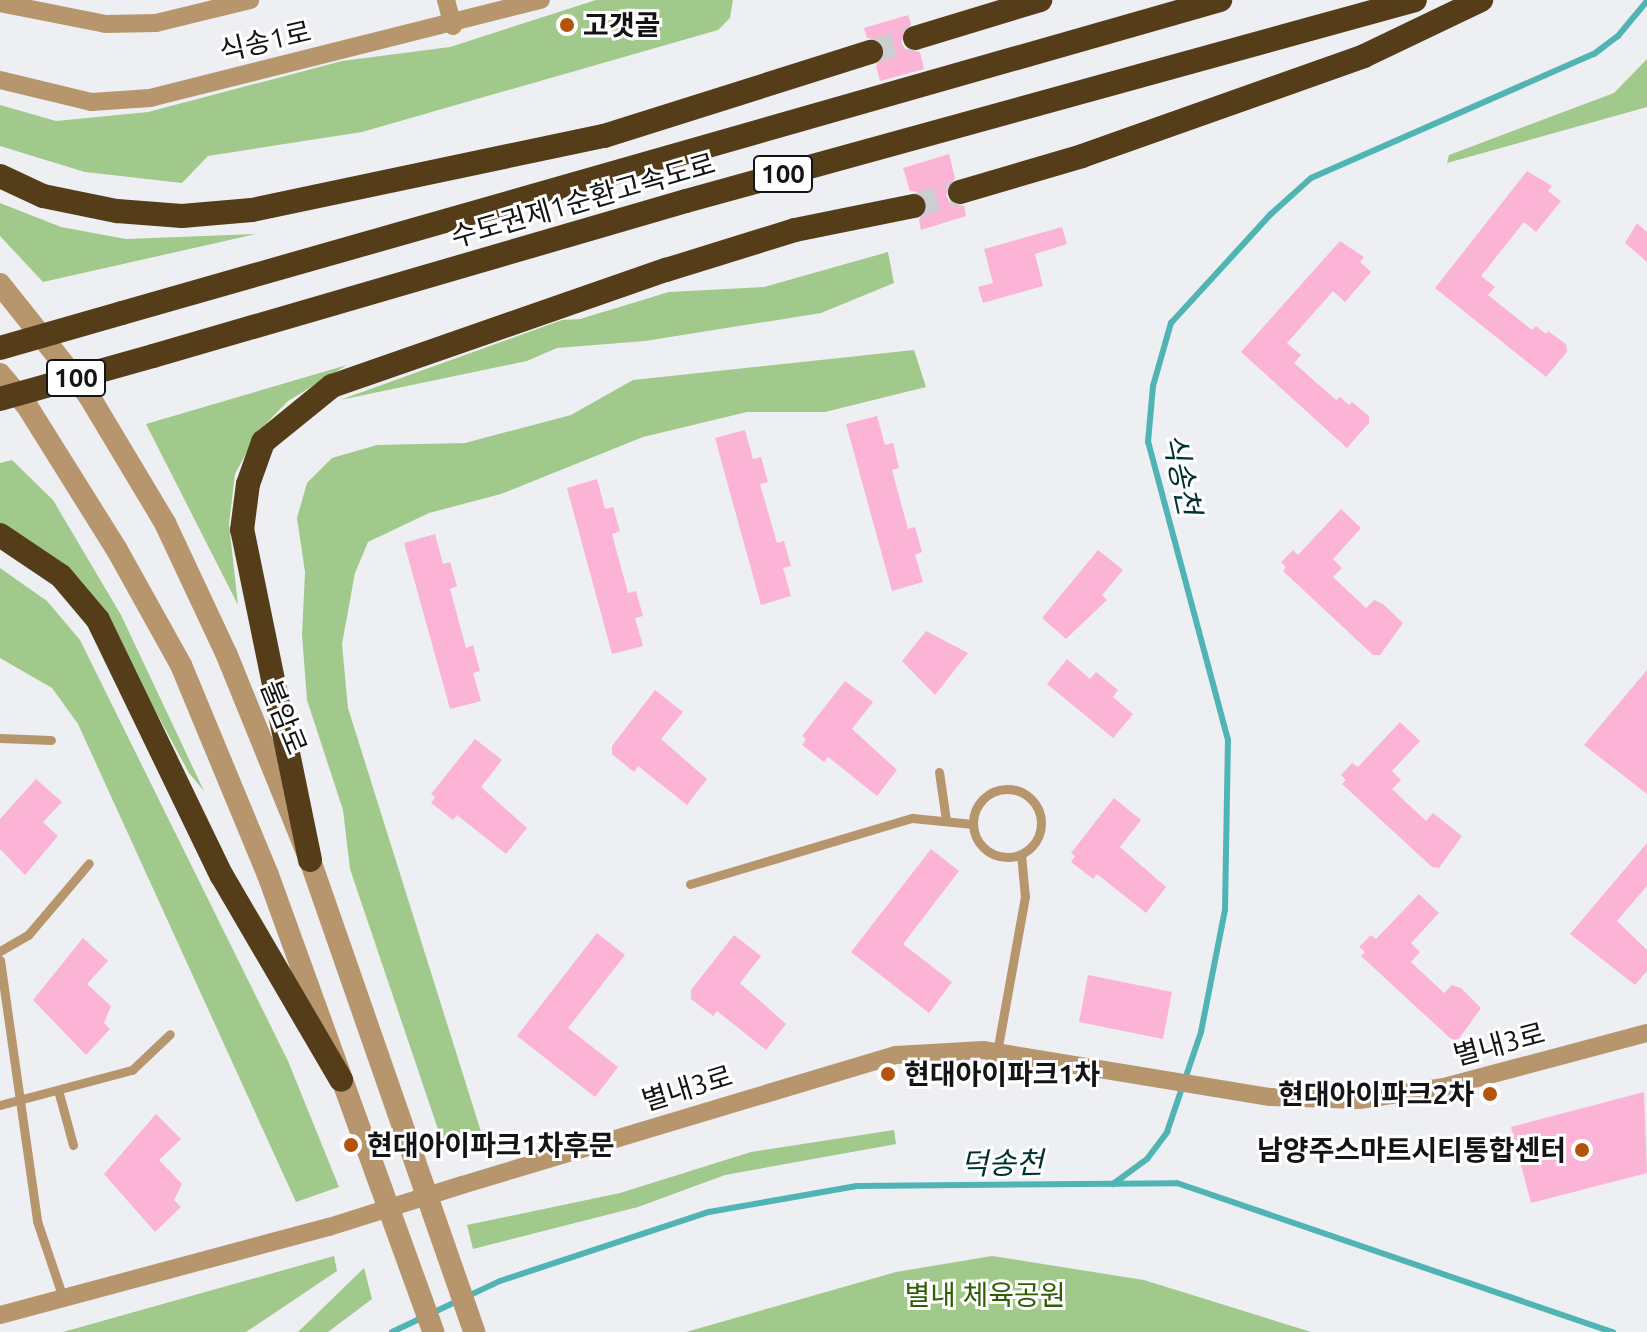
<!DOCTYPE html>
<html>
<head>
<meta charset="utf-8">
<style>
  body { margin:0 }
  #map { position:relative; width:1647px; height:1332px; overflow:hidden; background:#eeeff3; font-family:Ubuntu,"Noto Sans KR",sans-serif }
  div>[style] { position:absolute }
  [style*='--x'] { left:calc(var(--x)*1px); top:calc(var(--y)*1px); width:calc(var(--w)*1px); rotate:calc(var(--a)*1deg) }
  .green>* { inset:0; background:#a2c98c }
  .stream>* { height:6px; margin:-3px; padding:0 3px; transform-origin:3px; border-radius:3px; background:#50b4b5 }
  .building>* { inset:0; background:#fbb4d6 }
  .motorway-tunnel>* { height:24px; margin-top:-12px; transform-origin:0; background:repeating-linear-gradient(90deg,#cdced2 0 24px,transparent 0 36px) }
  .service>* { height:9px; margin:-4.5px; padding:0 4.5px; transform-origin:4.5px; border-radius:4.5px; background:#b7966d }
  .service>.ring { margin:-4.5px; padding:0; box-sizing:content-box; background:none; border:9px solid #b7966d; border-radius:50% }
  .minor>* { height:18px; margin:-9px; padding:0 9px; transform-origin:9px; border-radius:9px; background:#b7966d }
  .tertiary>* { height:22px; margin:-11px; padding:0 11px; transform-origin:11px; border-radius:11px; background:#b7966d }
  .motorway>* { height:24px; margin:-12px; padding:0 12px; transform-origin:12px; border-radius:12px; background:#563d1a }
  .minor-bridge>* { height:18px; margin:-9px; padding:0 9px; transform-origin:9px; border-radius:9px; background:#b7966d }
  .motorway-bridge>* { height:24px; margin:-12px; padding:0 12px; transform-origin:12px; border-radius:12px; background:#563d1a }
  .dots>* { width:22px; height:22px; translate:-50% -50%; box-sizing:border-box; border:4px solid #fff; border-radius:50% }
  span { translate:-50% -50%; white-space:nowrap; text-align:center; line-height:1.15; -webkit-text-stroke:6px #fff; paint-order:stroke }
  .shield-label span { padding:2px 6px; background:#fff; border:2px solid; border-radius:6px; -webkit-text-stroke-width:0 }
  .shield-label { font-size:26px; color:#141416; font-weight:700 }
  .poi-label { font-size:28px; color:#141416; font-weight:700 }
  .left { translate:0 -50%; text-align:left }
  .right { translate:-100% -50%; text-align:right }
  .street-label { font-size:28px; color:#141416 }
  .park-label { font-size:28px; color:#305e04 }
  .water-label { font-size:30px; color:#003132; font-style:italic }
</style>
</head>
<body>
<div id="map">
  <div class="green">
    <div style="clip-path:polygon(596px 0,733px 0,730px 18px,718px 30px,362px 132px,208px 156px,182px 183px,85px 172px,0 146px,0 105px,56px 121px,148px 112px,342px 61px,450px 47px)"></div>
    <div style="clip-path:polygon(1647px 59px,1647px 107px,1447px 163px,1449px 155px,1614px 93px)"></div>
    <div style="clip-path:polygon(0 203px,61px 227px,126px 239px,256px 234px,43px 282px,0 236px)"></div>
    <div style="clip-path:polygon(888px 252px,894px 283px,821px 313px,645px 341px,557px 348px,527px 361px,340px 400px,562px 320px,580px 319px,669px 292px,764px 287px)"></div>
    <div style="clip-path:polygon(914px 350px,926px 387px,825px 412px,747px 412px,643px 437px,501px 494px,429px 513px,368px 542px,355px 573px,342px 644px,348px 708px,482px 1135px,444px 1147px,350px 869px,343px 810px,307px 700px,302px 634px,305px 572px,297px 518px,307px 483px,332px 458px,377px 445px,465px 443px,571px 415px,633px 380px)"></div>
    <div style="clip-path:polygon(347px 365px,288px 401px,257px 433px,235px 474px,229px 524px,238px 605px,146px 424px)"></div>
    <div style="clip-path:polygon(12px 460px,53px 500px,121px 615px,204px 791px,189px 773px,110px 627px,50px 555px,0 523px,0 463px)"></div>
    <div style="clip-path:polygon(0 568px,47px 601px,80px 640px,288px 1061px,339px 1187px,296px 1202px,78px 724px,52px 688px,0 658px)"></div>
    <div style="clip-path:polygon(894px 1130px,896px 1144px,725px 1175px,638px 1207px,473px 1249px,467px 1225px,620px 1193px,751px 1152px)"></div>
    <div style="clip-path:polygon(334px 1256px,337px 1271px,246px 1332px,63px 1332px)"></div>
    <div style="clip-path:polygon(992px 1256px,1144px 1280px,1311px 1332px,686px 1332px,896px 1272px)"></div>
    <div style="clip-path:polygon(364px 1268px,372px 1299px,328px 1332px,298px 1332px)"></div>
  </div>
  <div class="stream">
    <div style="--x:1113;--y:1184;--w:42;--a:-36.3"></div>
    <div style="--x:1147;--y:1159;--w:34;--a:-53"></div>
    <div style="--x:1167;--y:1132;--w:106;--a:-71.2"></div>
    <div style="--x:1201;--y:1032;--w:124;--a:-78.9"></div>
    <div style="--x:1225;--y:910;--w:170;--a:-89"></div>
    <div style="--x:1228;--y:740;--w:309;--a:-105"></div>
    <div style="--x:1148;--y:442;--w:56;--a:-84.9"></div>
    <div style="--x:1153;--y:386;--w:66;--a:-74.1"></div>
    <div style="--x:1171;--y:323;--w:148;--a:-47.5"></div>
    <div style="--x:1271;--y:214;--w:54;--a:-42"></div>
    <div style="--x:1311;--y:178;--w:309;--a:-23.7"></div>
    <div style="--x:1594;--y:54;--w:30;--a:-37"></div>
    <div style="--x:1618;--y:36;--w:45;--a:-50.4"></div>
    <div style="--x:392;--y:1332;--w:119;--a:-25.3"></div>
    <div style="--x:500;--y:1281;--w:220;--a:-18.3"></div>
    <div style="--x:709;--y:1212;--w:150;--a:-10"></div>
    <div style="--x:857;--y:1186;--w:320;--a:-0.5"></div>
    <div style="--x:1177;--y:1183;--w:461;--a:18.9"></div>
  </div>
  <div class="building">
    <div style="clip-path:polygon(908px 15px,911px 24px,901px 42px,905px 49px,920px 52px,924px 69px,880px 81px,876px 66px,885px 48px,880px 40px,867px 38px,864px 28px)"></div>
    <div style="clip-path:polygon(949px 154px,955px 178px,946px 195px,950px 203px,964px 206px,966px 216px,921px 230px,919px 220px,928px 202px,919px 192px,910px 191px,903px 168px)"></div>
    <div style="clip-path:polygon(1527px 171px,1552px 186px,1548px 191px,1561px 201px,1536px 232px,1524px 222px,1481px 276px,1495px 287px,1488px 295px,1532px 330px,1536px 326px,1546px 334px,1548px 331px,1566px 344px,1567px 352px,1546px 377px,1435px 288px)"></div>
    <div style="clip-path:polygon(1637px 223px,1647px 232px,1647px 262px,1625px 243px)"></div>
    <div style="clip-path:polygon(1062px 227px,1067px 244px,1035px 254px,1043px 286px,983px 303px,978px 287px,993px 283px,984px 249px)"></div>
    <div style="clip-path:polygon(1340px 241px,1364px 257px,1360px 262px,1371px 272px,1345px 302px,1333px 291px,1287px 343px,1301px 355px,1294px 363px,1336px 400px,1340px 397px,1349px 405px,1352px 402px,1369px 416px,1369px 423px,1347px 448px,1241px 352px)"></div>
    <div style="clip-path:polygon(877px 416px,885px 445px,893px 443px,899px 468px,892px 470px,908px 529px,915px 527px,922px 552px,915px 555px,923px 582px,892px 591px,846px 424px)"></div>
    <div style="clip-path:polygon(745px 430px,753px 459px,761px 457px,768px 482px,760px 484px,777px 543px,784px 541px,791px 566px,783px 568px,791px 596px,761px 605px,715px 438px)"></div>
    <div style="clip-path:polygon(597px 479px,605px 509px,613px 507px,620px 531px,612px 534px,628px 593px,636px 591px,643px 616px,635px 618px,643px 646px,612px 654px,567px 488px)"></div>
    <div style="clip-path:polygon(1341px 509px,1361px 528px,1333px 559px,1342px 568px,1333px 577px,1366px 608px,1374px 600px,1383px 604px,1403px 623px,1380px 655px,1373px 655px,1283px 571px,1286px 567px,1281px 562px,1293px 550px,1298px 555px)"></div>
    <div style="clip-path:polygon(435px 534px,443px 564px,450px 562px,457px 586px,450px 589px,466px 648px,473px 645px,480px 671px,473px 673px,481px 701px,450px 709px,404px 543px)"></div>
    <div style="clip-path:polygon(1098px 550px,1123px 570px,1102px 595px,1107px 600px,1066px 639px,1042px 618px)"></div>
    <div style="clip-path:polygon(926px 631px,968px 653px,935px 695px,902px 661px)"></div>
    <div style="clip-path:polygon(1067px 659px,1090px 679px,1096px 672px,1118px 690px,1113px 697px,1133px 714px,1113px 738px,1047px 684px)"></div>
    <div style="clip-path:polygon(1647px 670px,1647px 794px,1584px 745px)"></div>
    <div style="clip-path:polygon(845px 681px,873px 702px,852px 729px,897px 770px,877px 796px,828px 757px,824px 762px,802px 745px,806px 739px,802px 736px)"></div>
    <div style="clip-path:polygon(655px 690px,683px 712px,661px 739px,707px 779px,687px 805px,638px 766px,634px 772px,612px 754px,612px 746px)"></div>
    <div style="clip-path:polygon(1400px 722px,1420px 741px,1392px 771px,1401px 780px,1392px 789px,1426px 821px,1433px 813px,1462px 836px,1439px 868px,1432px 867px,1342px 784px,1346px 780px,1341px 775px,1352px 763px,1358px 767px)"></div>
    <div style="clip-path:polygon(475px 739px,502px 760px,481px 787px,527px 828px,506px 854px,457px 815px,453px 820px,431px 803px,435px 797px,431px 794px)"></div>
    <div style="clip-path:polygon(36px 779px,62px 802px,43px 822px,58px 836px,25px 875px,0 849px,0 819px)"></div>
    <div style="clip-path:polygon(1114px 798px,1141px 820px,1120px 847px,1166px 887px,1146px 913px,1097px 874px,1093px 879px,1071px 862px,1075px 856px,1071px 853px)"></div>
    <div style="clip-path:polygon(1647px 843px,1647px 886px,1617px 921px,1647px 950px,1647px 971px,1635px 985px,1570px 934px)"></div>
    <div style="clip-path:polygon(931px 849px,959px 871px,903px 944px,952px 982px,929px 1013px,851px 952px)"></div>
    <div style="clip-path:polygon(1419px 894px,1439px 913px,1411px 943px,1420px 952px,1411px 962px,1444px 993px,1452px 985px,1461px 988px,1481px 1008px,1458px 1040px,1451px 1039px,1361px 956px,1365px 952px,1359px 947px,1371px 935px,1376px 939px)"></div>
    <div style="clip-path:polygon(597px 933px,625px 955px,568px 1028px,618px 1067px,595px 1097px,517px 1036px)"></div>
    <div style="clip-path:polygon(734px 935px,761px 956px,740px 983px,786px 1024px,766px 1050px,717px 1011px,713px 1016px,691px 999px,691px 990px)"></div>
    <div style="clip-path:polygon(83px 938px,108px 961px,87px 984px,111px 1006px,104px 1023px,110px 1029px,86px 1055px,33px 1000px)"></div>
    <div style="clip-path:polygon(1088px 975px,1172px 992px,1163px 1039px,1079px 1022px)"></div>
    <div style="clip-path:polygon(1644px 1092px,1647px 1173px,1531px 1203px,1511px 1127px)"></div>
    <div style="clip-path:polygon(156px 1114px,181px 1139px,159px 1160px,182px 1184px,174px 1200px,181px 1207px,155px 1232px,104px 1174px)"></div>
  </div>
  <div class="motorway-tunnel">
    <div style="--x:871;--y:52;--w:46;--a:-17.7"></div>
    <div style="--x:914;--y:206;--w:48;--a:-16.9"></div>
  </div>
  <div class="service">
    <div style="--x:0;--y:738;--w:51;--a:2.2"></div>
    <div style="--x:939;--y:772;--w:49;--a:81.7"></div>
    <div class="ring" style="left:973px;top:789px;width:59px;height:59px"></div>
    <div style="--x:690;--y:884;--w:232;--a:-16.6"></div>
    <div style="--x:912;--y:818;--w:61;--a:5.6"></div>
    <div style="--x:0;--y:951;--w:32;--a:-30"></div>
    <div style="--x:28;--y:935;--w:94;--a:-49.7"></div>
    <div style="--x:0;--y:960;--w:264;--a:81.9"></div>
    <div style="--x:37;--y:1221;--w:81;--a:71.3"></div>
    <div style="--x:997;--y:1052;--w:158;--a:-79.8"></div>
    <div style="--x:1025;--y:897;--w:42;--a:-95.4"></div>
    <div style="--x:58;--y:1090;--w:57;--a:74.7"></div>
    <div style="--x:0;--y:1105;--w:137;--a:-14.9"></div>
    <div style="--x:132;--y:1070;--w:52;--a:-43.5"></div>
  </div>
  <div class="minor">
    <div style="--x:446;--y:0;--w:27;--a:75"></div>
    <div style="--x:0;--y:3;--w:108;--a:11.2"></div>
    <div style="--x:106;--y:24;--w:50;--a:-1.1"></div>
    <div style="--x:156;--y:23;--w:97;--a:-13.7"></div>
    <div style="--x:0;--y:80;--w:94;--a:13.6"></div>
    <div style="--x:91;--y:102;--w:59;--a:-3.9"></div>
    <div style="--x:150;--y:98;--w:403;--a:-14.1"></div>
    <div style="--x:462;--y:1185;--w:453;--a:-16.7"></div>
    <div style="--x:896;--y:1055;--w:87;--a:-3.3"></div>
    <div style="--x:983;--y:1050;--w:291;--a:9.3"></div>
    <div style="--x:1270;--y:1097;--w:89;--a:1.9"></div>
    <div style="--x:1359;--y:1100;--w:86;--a:-8.7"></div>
    <div style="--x:1444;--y:1087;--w:210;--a:-14.9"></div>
    <div style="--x:0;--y:1315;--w:341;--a:-15"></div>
  </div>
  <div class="tertiary">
    <div style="--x:0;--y:284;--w:143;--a:51.5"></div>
    <div style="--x:89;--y:396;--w:148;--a:59.1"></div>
    <div style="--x:165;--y:523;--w:144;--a:64.9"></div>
    <div style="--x:226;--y:653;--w:223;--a:67.9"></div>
    <div style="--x:310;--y:860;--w:500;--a:70.8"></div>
    <div style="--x:0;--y:374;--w:42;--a:49.8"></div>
    <div style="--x:27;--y:406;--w:170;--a:58"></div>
    <div style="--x:117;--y:550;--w:132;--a:60.9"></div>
    <div style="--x:181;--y:665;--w:227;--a:67.5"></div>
    <div style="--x:268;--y:875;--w:486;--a:70.1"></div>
  </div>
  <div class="motorway">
    <div style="--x:915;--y:38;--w:131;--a:-16.9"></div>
    <div style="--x:0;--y:176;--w:47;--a:24.9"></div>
    <div style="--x:43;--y:196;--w:76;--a:11.5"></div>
    <div style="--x:117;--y:211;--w:65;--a:4.4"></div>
    <div style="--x:182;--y:216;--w:70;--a:-4.9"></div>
    <div style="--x:252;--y:210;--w:360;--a:-11.9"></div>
    <div style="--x:604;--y:136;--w:280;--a:-17.5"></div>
    <div style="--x:960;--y:192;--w:127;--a:-16.4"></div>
    <div style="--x:1082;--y:156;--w:299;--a:-19.5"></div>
    <div style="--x:1364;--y:56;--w:130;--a:-25.6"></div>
    <div style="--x:122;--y:313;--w:1142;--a:-15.91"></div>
    <div style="--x:153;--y:356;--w:555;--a:-16.21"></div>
    <div style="--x:686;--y:201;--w:756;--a:-15.41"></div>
    <div style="--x:0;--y:535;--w:73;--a:33.9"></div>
    <div style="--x:61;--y:576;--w:57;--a:49.9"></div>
    <div style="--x:98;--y:620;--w:284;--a:64.2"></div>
    <div style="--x:222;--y:876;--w:236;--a:59.7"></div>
    <div style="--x:310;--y:860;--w:337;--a:-101.6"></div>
    <div style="--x:242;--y:530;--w:46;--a:-82.6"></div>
    <div style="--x:248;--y:484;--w:45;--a:-70.3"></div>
    <div style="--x:263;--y:442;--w:89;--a:-39.1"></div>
    <div style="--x:332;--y:386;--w:354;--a:-19.2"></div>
    <div style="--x:666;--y:270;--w:135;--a:-17.2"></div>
    <div style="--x:795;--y:230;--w:121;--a:-11.4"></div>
  </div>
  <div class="minor-bridge">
    <div style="--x:329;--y:1227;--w:139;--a:-17.5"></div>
  </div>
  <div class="motorway-bridge">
    <div style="--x:0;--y:348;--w:127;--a:-16"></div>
    <div style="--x:0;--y:399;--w:159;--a:-15.7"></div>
  </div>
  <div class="dots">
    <div style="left:567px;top:25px;background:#b4540b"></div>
    <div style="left:888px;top:1074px;background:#b4540b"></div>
    <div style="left:1490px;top:1094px;background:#b4540b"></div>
    <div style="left:351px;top:1145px;background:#b4540b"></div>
    <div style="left:1582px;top:1150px;background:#b4540b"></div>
  </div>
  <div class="shield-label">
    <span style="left:783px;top:174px">100</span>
    <span style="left:76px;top:378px">100</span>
  </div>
  <div class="poi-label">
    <span class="left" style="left:583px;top:25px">고갯골</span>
    <span class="left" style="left:904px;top:1074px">현대아이파크1차</span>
    <span class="right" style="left:1474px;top:1094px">현대아이파크2차</span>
    <span class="left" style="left:367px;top:1145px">현대아이파크1차후문</span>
    <span class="right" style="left:1566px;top:1150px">남양주스마트시티통합센터</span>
  </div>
  <div class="street-label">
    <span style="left:265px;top:41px;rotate:-13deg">식송1로</span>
    <span style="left:583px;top:200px;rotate:-16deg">수도권제1순환고속도로</span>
    <span style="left:284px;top:717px;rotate:68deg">불암로</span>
    <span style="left:1499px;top:1044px;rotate:-15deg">별내3로</span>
    <span style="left:687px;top:1088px;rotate:-17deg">별내3로</span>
  </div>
  <div class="park-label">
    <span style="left:985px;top:1295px">별내 체육공원</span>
  </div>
  <div class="water-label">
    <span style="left:1182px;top:474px;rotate:78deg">식송천</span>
    <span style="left:1002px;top:1163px;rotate:-1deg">덕송천</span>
  </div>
</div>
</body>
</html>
